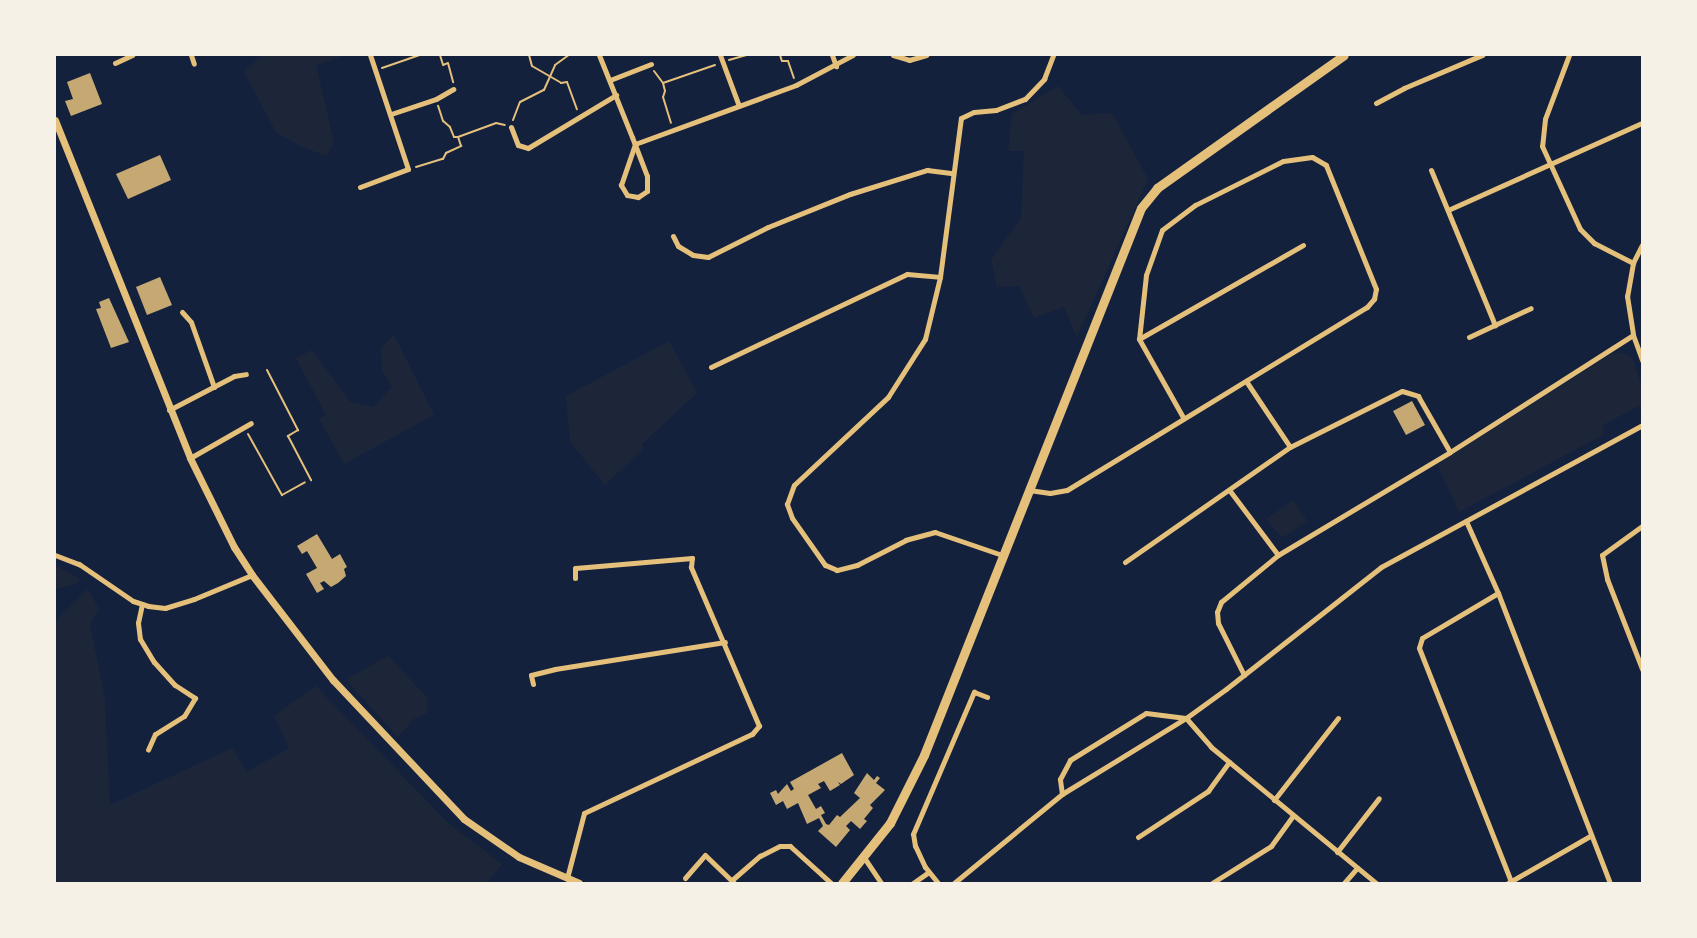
<!DOCTYPE html>
<html>
<head>
<meta charset="utf-8">
<style>
  body { margin:0 }
  #map { position:relative; width:1697px; height:938px; overflow:hidden; background:#14213d; font-family:"Roboto Condensed",sans-serif }
  div>[style] { position:absolute }
  [style*='--x'] { left:calc(var(--x)*1px); top:calc(var(--y)*1px); width:calc(var(--w)*1px); rotate:calc(var(--a)*1deg) }
  .green>* { inset:0; background:#1d2539 }
  .building>* { inset:0; background:#c6a872 }
  .path>* { height:2px; margin:-1px; padding:0 1px; transform-origin:1px; border-radius:1px; background:#e5c07b }
  .minor>* { height:5px; margin:-2.5px; padding:0 2.5px; transform-origin:2.5px; border-radius:2.5px; background:#e5c07b }
  .tertiary>* { height:7px; margin:-3.5px; padding:0 3.5px; transform-origin:3.5px; border-radius:3.5px; background:#e5c07b }
  .primary>* { height:9px; margin:-4.5px; padding:0 4.5px; transform-origin:4.5px; border-radius:4.5px; background:#e5c07b }
  span { translate:-50% -50%; white-space:nowrap; text-align:center; line-height:1.15; -webkit-text-stroke:5px #f6f1e7; paint-order:stroke }
  .frame { position:absolute; inset:0; border:56px solid #f6f1e7; pointer-events:none }
</style>
</head>
<body>
<div id="map">
  <div class="green">
    <div style="clip-path:polygon(262px 55px,346px 55px,316px 65px,334px 142px,327px 156px,302px 147px,276px 132px,244px 72px)"></div>
    <div style="clip-path:polygon(1058px 86px,1082px 115px,1112px 113px,1148px 179px,1077px 337px,1064px 307px,1034px 318px,1019px 286px,997px 287px,991px 260px,1021px 218px,1024px 151px,1008px 151px,1012px 114px)"></div>
    <div style="clip-path:polygon(394px 335px,434px 415px,344px 464px,319px 419px,326px 415px,296px 358px,312px 350px,350px 402px,373px 407px,392px 387px,382px 370px,381px 348px)"></div>
    <div style="clip-path:polygon(669px 341px,697px 393px,642px 444px,644px 448px,605px 485px,570px 442px,566px 396px)"></div>
    <div style="clip-path:polygon(1621px 352px,1632px 357px,1642px 386px,1642px 410px,1639px 406px,1603px 425px,1603px 435px,1459px 512px,1437px 464px,1613px 353px,1615px 355px)"></div>
    <div style="clip-path:polygon(1293px 500px,1307px 521px,1282px 538px,1266px 519px)"></div>
    <div style="clip-path:polygon(55px 565px,80px 579px,76px 584px,55px 589px)"></div>
    <div style="clip-path:polygon(88px 589px,99px 609px,90px 625px,105px 699px,110px 805px,232px 748px,247px 772px,289px 748px,274px 716px,316px 686px,449px 824px,502px 864px,487px 883px,55px 883px,55px 621px)"></div>
    <div style="clip-path:polygon(388px 656px,427px 697px,427px 713px,414px 719px,398px 737px,348px 682px,348px 678px)"></div>
  </div>
  <div class="building">
    <div style="clip-path:polygon(90px 73px,102px 104px,71px 116px,65px 101px,73px 99px,67px 82px)"></div>
    <div style="clip-path:polygon(160px 155px,171px 180px,128px 199px,116px 174px)"></div>
    <div style="clip-path:polygon(160px 277px,172px 305px,147px 315px,136px 287px)"></div>
    <div style="clip-path:polygon(109px 298px,129px 342px,111px 348px,96px 309px,101px 308px,99px 302px)"></div>
    <div style="clip-path:polygon(1412px 401px,1425px 425px,1406px 435px,1393px 411px)"></div>
    <div style="clip-path:polygon(317px 534px,332px 559px,340px 554px,347px 567px,344px 569px,346px 576px,338px 583px,331px 587px,324px 581px,320px 583px,324px 589px,317px 593px,306px 574px,317px 568px,307px 551px,302px 554px,297px 546px)"></div>
    <div style="clip-path:polygon(842px 753px,854px 775px,841px 784px,838px 782px,840px 785px,830px 791px,824px 781px,818px 784px,821px 788px,808px 795px,816px 809px,821px 806px,825px 813px,821px 815px,826px 824px,829px 825px,837px 815px,840px 817px,860px 798px,854px 793px,867px 773px,874px 780px,877px 776px,880px 778px,876px 783px,885px 790px,870px 805px,873px 808px,864px 819px,867px 821px,860px 829px,851px 821px,846px 826px,850px 830px,836px 847px,818px 831px,823px 826px,819px 818px,807px 824px,798px 803px,787px 809px,783px 801px,776px 805px,770px 793px,776px 790px,778px 794px,787px 784px,791px 791px,794px 789px,790px 782px)"></div>
  </div>
  <div class="path">
    <div style="--x:440;--y:55;--w:10;--a:73"></div>
    <div style="--x:443;--y:65;--w:5;--a:-22"></div>
    <div style="--x:448;--y:63;--w:20;--a:75"></div>
    <div style="--x:529;--y:55;--w:11;--a:75"></div>
    <div style="--x:532;--y:66;--w:34;--a:30"></div>
    <div style="--x:561;--y:83;--w:6;--a:-9"></div>
    <div style="--x:567;--y:82;--w:29;--a:70"></div>
    <div style="--x:780;--y:55;--w:6;--a:72"></div>
    <div style="--x:782;--y:61;--w:6;--a:0"></div>
    <div style="--x:788;--y:61;--w:18;--a:71"></div>
    <div style="--x:729;--y:60;--w:19;--a:-16"></div>
    <div style="--x:382;--y:68;--w:39;--a:-19"></div>
    <div style="--x:654;--y:71;--w:15;--a:53"></div>
    <div style="--x:663;--y:83;--w:8;--a:76"></div>
    <div style="--x:665;--y:91;--w:6;--a:108"></div>
    <div style="--x:663;--y:97;--w:27;--a:73"></div>
    <div style="--x:663;--y:83;--w:55;--a:-19.1"></div>
    <div style="--x:513;--y:120;--w:19;--a:-69"></div>
    <div style="--x:520;--y:102;--w:27;--a:-27"></div>
    <div style="--x:544;--y:90;--w:27;--a:-66"></div>
    <div style="--x:555;--y:65;--w:17;--a:-36"></div>
    <div style="--x:458;--y:137;--w:40;--a:-20.2"></div>
    <div style="--x:496;--y:123;--w:9;--a:13"></div>
    <div style="--x:416;--y:167;--w:28;--a:-17"></div>
    <div style="--x:443;--y:159;--w:7;--a:-63"></div>
    <div style="--x:446;--y:153;--w:17;--a:-25"></div>
    <div style="--x:461;--y:146;--w:9;--a:-108"></div>
    <div style="--x:458;--y:137;--w:4;--a:180"></div>
    <div style="--x:454;--y:137;--w:11;--a:-112"></div>
    <div style="--x:450;--y:127;--w:9;--a:-139"></div>
    <div style="--x:443;--y:121;--w:16;--a:-108"></div>
    <div style="--x:267;--y:370;--w:68;--a:62.7"></div>
    <div style="--x:298;--y:430;--w:12;--a:149"></div>
    <div style="--x:288;--y:436;--w:50;--a:62.4"></div>
    <div style="--x:248;--y:434;--w:70;--a:60.9"></div>
    <div style="--x:282;--y:495;--w:26;--a:-29"></div>
  </div>
  <div class="minor">
    <div style="--x:191;--y:55;--w:9;--a:72"></div>
    <div style="--x:599;--y:55;--w:88;--a:68.1"></div>
    <div style="--x:632;--y:137;--w:42;--a:69"></div>
    <div style="--x:647;--y:176;--w:15;--a:90"></div>
    <div style="--x:647;--y:191;--w:11;--a:146"></div>
    <div style="--x:638;--y:197;--w:11;--a:-170"></div>
    <div style="--x:627;--y:195;--w:12;--a:-121"></div>
    <div style="--x:621;--y:185;--w:43;--a:-71.1"></div>
    <div style="--x:720;--y:55;--w:54;--a:69.6"></div>
    <div style="--x:832;--y:55;--w:12;--a:70"></div>
    <div style="--x:893;--y:55;--w:17;--a:17"></div>
    <div style="--x:909;--y:60;--w:18;--a:-16"></div>
    <div style="--x:1569;--y:55;--w:68;--a:110.6"></div>
    <div style="--x:1545;--y:119;--w:27;--a:96"></div>
    <div style="--x:1542;--y:146;--w:91;--a:65.4"></div>
    <div style="--x:1580;--y:229;--w:20;--a:45"></div>
    <div style="--x:1594;--y:243;--w:44;--a:27.1"></div>
    <div style="--x:115;--y:63;--w:19;--a:-25"></div>
    <div style="--x:610;--y:80;--w:44;--a:-21.3"></div>
    <div style="--x:1376;--y:103;--w:32;--a:-28"></div>
    <div style="--x:1404;--y:88;--w:85;--a:-22.9"></div>
    <div style="--x:391;--y:114;--w:47;--a:-18.4"></div>
    <div style="--x:436;--y:99;--w:20;--a:-30"></div>
    <div style="--x:511;--y:127;--w:19;--a:69"></div>
    <div style="--x:518;--y:145;--w:10;--a:17"></div>
    <div style="--x:528;--y:148;--w:103;--a:-31.1"></div>
    <div style="--x:635;--y:144;--w:171;--a:-20.1"></div>
    <div style="--x:796;--y:85;--w:64;--a:-27.8"></div>
    <div style="--x:1431;--y:170;--w:168;--a:67.6"></div>
    <div style="--x:360;--y:187;--w:51;--a:-20.6"></div>
    <div style="--x:408;--y:169;--w:120;--a:-108.4"></div>
    <div style="--x:1448;--y:210;--w:213;--a:-24.2"></div>
    <div style="--x:673;--y:236;--w:11;--a:63"></div>
    <div style="--x:678;--y:246;--w:17;--a:31"></div>
    <div style="--x:693;--y:255;--w:15;--a:8"></div>
    <div style="--x:708;--y:257;--w:67;--a:-26.6"></div>
    <div style="--x:768;--y:227;--w:88;--a:-21.9"></div>
    <div style="--x:850;--y:194;--w:81;--a:-17.3"></div>
    <div style="--x:927;--y:170;--w:26;--a:7"></div>
    <div style="--x:1642;--y:245;--w:20;--a:117"></div>
    <div style="--x:1633;--y:263;--w:34;--a:100"></div>
    <div style="--x:1627;--y:296;--w:39;--a:81"></div>
    <div style="--x:1633;--y:335;--w:27;--a:70"></div>
    <div style="--x:182;--y:312;--w:13;--a:48"></div>
    <div style="--x:191;--y:322;--w:69;--a:70.5"></div>
    <div style="--x:1469;--y:337;--w:68;--a:-25.1"></div>
    <div style="--x:1139;--y:339;--w:189;--a:-29.8"></div>
    <div style="--x:711;--y:367;--w:217;--a:-25.4"></div>
    <div style="--x:907;--y:274;--w:33;--a:5"></div>
    <div style="--x:1246;--y:381;--w:79;--a:56.3"></div>
    <div style="--x:169;--y:410;--w:73;--a:-27.6"></div>
    <div style="--x:234;--y:376;--w:12;--a:-9"></div>
    <div style="--x:190;--y:458;--w:70;--a:-29.8"></div>
    <div style="--x:1029;--y:490;--w:21;--a:8"></div>
    <div style="--x:1050;--y:493;--w:17;--a:-10"></div>
    <div style="--x:1067;--y:490;--w:351;--a:-31.4"></div>
    <div style="--x:1367;--y:307;--w:11;--a:-49"></div>
    <div style="--x:1374;--y:299;--w:10;--a:-79"></div>
    <div style="--x:1376;--y:289;--w:134;--a:-112"></div>
    <div style="--x:1326;--y:165;--w:16;--a:-150"></div>
    <div style="--x:1312;--y:157;--w:29;--a:172"></div>
    <div style="--x:1283;--y:161;--w:98;--a:153.4"></div>
    <div style="--x:1195;--y:205;--w:41;--a:142.9"></div>
    <div style="--x:1162;--y:230;--w:48;--a:109.6"></div>
    <div style="--x:1146;--y:275;--w:64;--a:96.2"></div>
    <div style="--x:1139;--y:339;--w:90;--a:60.6"></div>
    <div style="--x:1230;--y:491;--w:80;--a:53.1"></div>
    <div style="--x:1466;--y:521;--w:79;--a:66"></div>
    <div style="--x:1498;--y:593;--w:311;--a:68.9"></div>
    <div style="--x:1642;--y:526;--w:49;--a:144.1"></div>
    <div style="--x:1602;--y:555;--w:25;--a:78"></div>
    <div style="--x:1607;--y:579;--w:97;--a:68.7"></div>
    <div style="--x:55;--y:555;--w:26;--a:21"></div>
    <div style="--x:79;--y:564;--w:65;--a:34.4"></div>
    <div style="--x:133;--y:601;--w:16;--a:18"></div>
    <div style="--x:148;--y:606;--w:17;--a:7"></div>
    <div style="--x:165;--y:608;--w:30;--a:-17"></div>
    <div style="--x:194;--y:599;--w:63;--a:-22.5"></div>
    <div style="--x:1002;--y:555;--w:71;--a:-161.1"></div>
    <div style="--x:935;--y:532;--w:30;--a:165"></div>
    <div style="--x:906;--y:540;--w:55;--a:153"></div>
    <div style="--x:857;--y:565;--w:21;--a:166"></div>
    <div style="--x:837;--y:570;--w:13;--a:-157"></div>
    <div style="--x:825;--y:565;--w:57;--a:-125.1"></div>
    <div style="--x:792;--y:518;--w:15;--a:-110"></div>
    <div style="--x:787;--y:504;--w:20;--a:-70"></div>
    <div style="--x:794;--y:485;--w:129;--a:-43.1"></div>
    <div style="--x:888;--y:397;--w:69;--a:-57.5"></div>
    <div style="--x:925;--y:339;--w:64;--a:-76.4"></div>
    <div style="--x:940;--y:277;--w:160;--a:-82.5"></div>
    <div style="--x:961;--y:118;--w:14;--a:-25"></div>
    <div style="--x:974;--y:112;--w:22;--a:-5"></div>
    <div style="--x:996;--y:110;--w:31;--a:-21"></div>
    <div style="--x:1025;--y:99;--w:28;--a:-46"></div>
    <div style="--x:1044;--y:79;--w:26;--a:-69"></div>
    <div style="--x:1125;--y:562;--w:201;--a:-34.9"></div>
    <div style="--x:1290;--y:447;--w:125;--a:-26.6"></div>
    <div style="--x:1402;--y:391;--w:17;--a:17"></div>
    <div style="--x:1418;--y:396;--w:64;--a:60.3"></div>
    <div style="--x:1498;--y:593;--w:88;--a:149.4"></div>
    <div style="--x:1422;--y:638;--w:10;--a:107"></div>
    <div style="--x:1419;--y:648;--w:251;--a:68.5"></div>
    <div style="--x:142;--y:604;--w:19;--a:102"></div>
    <div style="--x:138;--y:623;--w:16;--a:83"></div>
    <div style="--x:140;--y:639;--w:27;--a:59"></div>
    <div style="--x:154;--y:662;--w:31;--a:48"></div>
    <div style="--x:175;--y:685;--w:24;--a:33"></div>
    <div style="--x:195;--y:698;--w:21;--a:121"></div>
    <div style="--x:184;--y:716;--w:34;--a:148"></div>
    <div style="--x:155;--y:734;--w:17;--a:114"></div>
    <div style="--x:1244;--y:675;--w:58;--a:-116.6"></div>
    <div style="--x:1218;--y:623;--w:11;--a:-95"></div>
    <div style="--x:1217;--y:612;--w:11;--a:-68"></div>
    <div style="--x:1221;--y:602;--w:74;--a:-39.5"></div>
    <div style="--x:1278;--y:555;--w:200;--a:-30.9"></div>
    <div style="--x:1450;--y:452;--w:217;--a:-32.6"></div>
    <div style="--x:533;--y:684;--w:9;--a:-103"></div>
    <div style="--x:531;--y:675;--w:25;--a:-14"></div>
    <div style="--x:555;--y:669;--w:172;--a:-9"></div>
    <div style="--x:1062;--y:794;--w:15;--a:-98"></div>
    <div style="--x:1060;--y:779;--w:21;--a:-62"></div>
    <div style="--x:1070;--y:760;--w:89;--a:-31.7"></div>
    <div style="--x:1146;--y:713;--w:40;--a:7.1"></div>
    <div style="--x:1186;--y:718;--w:38;--a:49"></div>
    <div style="--x:1211;--y:747;--w:214;--a:39.5"></div>
    <div style="--x:1274;--y:800;--w:104;--a:-52"></div>
    <div style="--x:1138;--y:837;--w:84;--a:-33.3"></div>
    <div style="--x:1208;--y:791;--w:36;--a:-54"></div>
    <div style="--x:1337;--y:852;--w:68;--a:-52.1"></div>
    <div style="--x:865;--y:859;--w:29;--a:56"></div>
    <div style="--x:567;--y:878;--w:67;--a:-75.3"></div>
    <div style="--x:584;--y:813;--w:186;--a:-25.2"></div>
    <div style="--x:752;--y:734;--w:11;--a:-49"></div>
    <div style="--x:759;--y:726;--w:173;--a:-113.2"></div>
    <div style="--x:691;--y:567;--w:9;--a:-84"></div>
    <div style="--x:692;--y:558;--w:117;--a:175.1"></div>
    <div style="--x:575;--y:568;--w:10;--a:90"></div>
    <div style="--x:685;--y:878;--w:30;--a:-49"></div>
    <div style="--x:705;--y:855;--w:40;--a:44"></div>
    <div style="--x:732;--y:880;--w:37;--a:-41"></div>
    <div style="--x:760;--y:856;--w:22;--a:-27"></div>
    <div style="--x:780;--y:846;--w:10;--a:0"></div>
    <div style="--x:790;--y:846;--w:55;--a:42.1"></div>
    <div style="--x:913;--y:883;--w:19;--a:-35"></div>
    <div style="--x:938;--y:883;--w:21;--a:-129"></div>
    <div style="--x:925;--y:867;--w:23;--a:-115"></div>
    <div style="--x:915;--y:846;--w:12;--a:-99"></div>
    <div style="--x:913;--y:834;--w:155;--a:-66.8"></div>
    <div style="--x:974;--y:692;--w:14;--a:21"></div>
    <div style="--x:954;--y:883;--w:140;--a:-39.5"></div>
    <div style="--x:1062;--y:794;--w:145;--a:-31.5"></div>
    <div style="--x:1186;--y:718;--w:49;--a:-35.9"></div>
    <div style="--x:1226;--y:689;--w:197;--a:-38.2"></div>
    <div style="--x:1381;--y:567;--w:297;--a:-28.5"></div>
    <div style="--x:1212;--y:883;--w:70;--a:-32.1"></div>
    <div style="--x:1271;--y:846;--w:37;--a:-54"></div>
    <div style="--x:1344;--y:883;--w:20;--a:-49"></div>
    <div style="--x:1508;--y:883;--w:95;--a:-29.8"></div>
  </div>
  <div class="tertiary">
    <div style="--x:55;--y:120;--w:364;--a:68.2"></div>
    <div style="--x:190;--y:458;--w:99;--a:63.7"></div>
    <div style="--x:234;--y:547;--w:33;--a:57"></div>
    <div style="--x:252;--y:575;--w:133;--a:52.4"></div>
    <div style="--x:333;--y:680;--w:191;--a:46.7"></div>
    <div style="--x:464;--y:819;--w:67;--a:34.6"></div>
    <div style="--x:519;--y:857;--w:65;--a:23.4"></div>
  </div>
  <div class="primary">
    <div style="--x:842;--y:883;--w:77;--a:-51.3"></div>
    <div style="--x:890;--y:823;--w:76;--a:-63.4"></div>
    <div style="--x:924;--y:755;--w:588;--a:-68.36"></div>
    <div style="--x:1141;--y:208;--w:26;--a:-51"></div>
    <div style="--x:1157;--y:188;--w:229;--a:-35.4"></div>
  </div>
  <div class="frame"></div>
</div>
</body>
</html>
